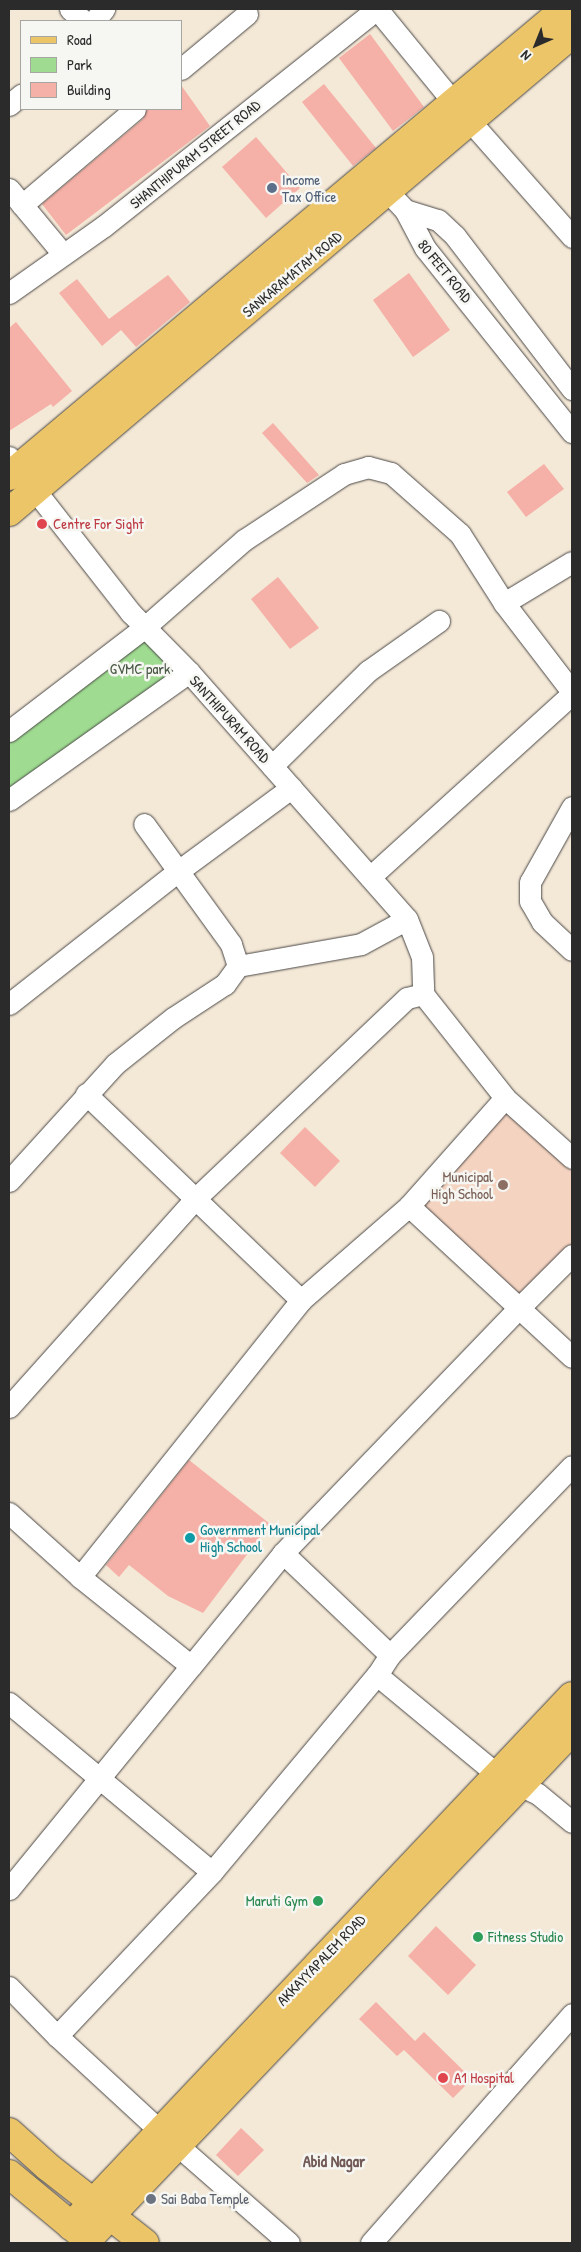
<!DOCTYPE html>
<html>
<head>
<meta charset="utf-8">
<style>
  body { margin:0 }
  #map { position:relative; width:581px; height:2252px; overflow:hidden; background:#f4e8d7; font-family:"Patrick Hand",sans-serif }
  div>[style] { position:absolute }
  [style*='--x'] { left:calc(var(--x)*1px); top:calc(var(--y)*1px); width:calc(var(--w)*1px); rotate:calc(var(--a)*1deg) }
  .built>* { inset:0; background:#f4d3c0 }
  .green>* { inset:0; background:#9fdc91 }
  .building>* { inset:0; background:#f5b0a7 }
  .roads { filter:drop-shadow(0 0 1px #494745) drop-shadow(0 0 1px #494745) }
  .minor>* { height:21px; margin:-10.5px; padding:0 10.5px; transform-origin:10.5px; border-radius:10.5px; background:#fff }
  .major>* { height:28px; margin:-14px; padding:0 14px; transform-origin:14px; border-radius:14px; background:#edc569 }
  .dots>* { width:14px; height:14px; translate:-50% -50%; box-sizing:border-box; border:2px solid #f6f6f2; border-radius:50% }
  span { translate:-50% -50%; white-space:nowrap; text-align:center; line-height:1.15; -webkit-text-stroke:5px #f6f6f2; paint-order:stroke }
  .street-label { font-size:15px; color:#2b2b2b }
  .service-label { font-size:15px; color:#4e5e75 }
  .left { translate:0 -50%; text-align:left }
  .health-label { font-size:15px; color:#be3a42 }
  .park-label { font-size:15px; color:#485744 }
  .education-label { font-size:15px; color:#785e54 }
  .right { translate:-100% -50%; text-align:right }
  .culture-label { font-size:15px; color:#0d838f }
  .leisure-label { font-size:15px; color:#27864d }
  .worship-label { font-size:15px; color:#5b616d }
  .neighbourhood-label { font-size:16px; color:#725a56; font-weight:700 }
  .frame { position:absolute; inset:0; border:10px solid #2b2b2b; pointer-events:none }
  .legend { position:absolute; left:20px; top:20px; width:162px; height:90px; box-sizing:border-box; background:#f6f6f2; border:1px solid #a5a5a2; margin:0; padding:6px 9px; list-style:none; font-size:15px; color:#2b2b2b }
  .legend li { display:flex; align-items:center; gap:10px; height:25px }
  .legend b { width:25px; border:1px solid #a5a5a2 }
  .north { position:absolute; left:511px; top:20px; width:50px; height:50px; -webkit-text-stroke:4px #f6f6f2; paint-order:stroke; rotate:224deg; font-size:14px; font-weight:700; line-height:20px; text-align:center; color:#2b2b2b }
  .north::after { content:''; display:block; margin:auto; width:18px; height:22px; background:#2b2b2b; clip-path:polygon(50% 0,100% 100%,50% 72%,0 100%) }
</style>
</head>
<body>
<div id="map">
  <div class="built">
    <div style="clip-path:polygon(505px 1108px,572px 1166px,572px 1246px,519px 1299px,416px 1204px)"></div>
  </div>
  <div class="green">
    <div style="clip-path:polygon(145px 627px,189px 672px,9px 800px,9px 731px)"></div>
  </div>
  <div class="building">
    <div style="clip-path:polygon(370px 34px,424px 107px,393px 131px,339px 58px)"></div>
    <div style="clip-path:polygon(324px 84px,376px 148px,353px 166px,302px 102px)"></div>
    <div style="clip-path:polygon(181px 85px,210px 126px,66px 235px,42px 204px,143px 119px,147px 109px,181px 109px)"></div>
    <div style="clip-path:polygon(256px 137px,300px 188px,266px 218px,222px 167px)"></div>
    <div style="clip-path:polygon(409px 273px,450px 330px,413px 357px,373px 300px)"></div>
    <div style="clip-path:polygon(168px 275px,190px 302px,136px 347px,121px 330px,102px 346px,59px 293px,77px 279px,109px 319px)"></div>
    <div style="clip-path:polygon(16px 322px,72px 391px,53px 407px,51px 404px,9px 431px,9px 328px)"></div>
    <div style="clip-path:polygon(273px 423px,319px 475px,307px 483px,262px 433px)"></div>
    <div style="clip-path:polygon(544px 464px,564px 489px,526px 517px,507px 492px)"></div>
    <div style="clip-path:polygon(278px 577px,319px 628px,290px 649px,251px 599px)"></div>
    <div style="clip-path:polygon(305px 1127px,340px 1161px,315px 1187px,280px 1153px)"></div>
    <div style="clip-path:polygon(189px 1460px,270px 1524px,203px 1613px,168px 1596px,129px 1565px,119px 1577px,106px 1565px)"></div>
    <div style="clip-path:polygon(436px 1926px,476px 1965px,448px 1995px,408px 1956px)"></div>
    <div style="clip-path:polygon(376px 2002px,415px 2041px,424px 2032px,472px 2079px,453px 2098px,404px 2050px,397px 2056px,359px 2019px)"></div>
    <div style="clip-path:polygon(241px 2128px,264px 2150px,238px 2176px,216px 2155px)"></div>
  </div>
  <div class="roads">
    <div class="minor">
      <div style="--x:70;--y:9;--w:18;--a:41"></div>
      <div style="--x:94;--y:21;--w:16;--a:-50"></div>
      <div style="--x:181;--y:69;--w:86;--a:-39.8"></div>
      <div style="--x:9;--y:105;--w:16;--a:-40"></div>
      <div style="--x:469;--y:120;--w:156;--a:48.6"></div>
      <div style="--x:377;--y:180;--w:41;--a:47"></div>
      <div style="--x:405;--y:210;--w:43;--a:62.2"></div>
      <div style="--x:425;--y:248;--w:236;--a:51.4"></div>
      <div style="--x:9;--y:189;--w:85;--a:50.3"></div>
      <div style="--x:22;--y:205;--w:148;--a:-40.3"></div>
      <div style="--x:405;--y:210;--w:34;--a:17"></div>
      <div style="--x:438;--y:220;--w:23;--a:43"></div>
      <div style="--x:455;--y:236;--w:193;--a:52.6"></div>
      <div style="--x:9;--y:293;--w:116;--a:-35.2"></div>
      <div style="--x:104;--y:226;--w:349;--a:-38.5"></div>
      <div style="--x:377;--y:9;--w:122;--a:50.7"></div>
      <div style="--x:9;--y:457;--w:198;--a:52"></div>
      <div style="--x:131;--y:613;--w:83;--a:45.5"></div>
      <div style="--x:189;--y:672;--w:329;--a:48.6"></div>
      <div style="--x:407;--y:919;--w:41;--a:68.5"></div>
      <div style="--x:422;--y:957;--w:37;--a:88"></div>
      <div style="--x:423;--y:994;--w:132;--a:51.7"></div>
      <div style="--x:505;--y:1098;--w:90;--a:41.8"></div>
      <div style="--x:504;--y:603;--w:79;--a:-31.1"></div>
      <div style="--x:9;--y:731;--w:171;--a:-37.4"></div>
      <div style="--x:145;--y:627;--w:132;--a:-41.3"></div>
      <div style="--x:244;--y:540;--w:120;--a:-33.4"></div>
      <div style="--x:344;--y:474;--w:25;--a:-16"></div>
      <div style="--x:368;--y:467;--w:24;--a:15"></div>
      <div style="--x:391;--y:473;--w:92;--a:41.5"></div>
      <div style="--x:460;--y:534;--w:82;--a:57.5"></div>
      <div style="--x:504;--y:603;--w:112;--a:52.6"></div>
      <div style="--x:272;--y:766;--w:135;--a:-44.7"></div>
      <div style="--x:368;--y:671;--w:87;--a:-35.2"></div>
      <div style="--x:9;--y:800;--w:221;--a:-35.4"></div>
      <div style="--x:572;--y:807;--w:86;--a:119.2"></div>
      <div style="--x:530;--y:882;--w:19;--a:90"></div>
      <div style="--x:530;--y:901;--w:24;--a:60"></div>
      <div style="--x:542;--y:922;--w:41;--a:43"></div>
      <div style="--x:370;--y:877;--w:273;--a:-42.2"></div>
      <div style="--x:238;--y:966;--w:125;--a:-10.1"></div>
      <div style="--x:361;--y:944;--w:52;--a:-28.5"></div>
      <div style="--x:9;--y:1004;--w:214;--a:-38.2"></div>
      <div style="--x:177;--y:872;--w:142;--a:-36.4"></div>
      <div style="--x:86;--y:1094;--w:298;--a:43.8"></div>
      <div style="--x:301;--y:1300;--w:143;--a:-41"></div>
      <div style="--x:409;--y:1206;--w:150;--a:42.8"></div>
      <div style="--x:519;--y:1308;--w:75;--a:-45"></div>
      <div style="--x:9;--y:1181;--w:158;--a:-47.8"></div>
      <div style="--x:115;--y:1064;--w:74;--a:-38.4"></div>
      <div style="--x:173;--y:1018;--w:62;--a:-33.2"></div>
      <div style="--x:225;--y:984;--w:22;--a:-54"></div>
      <div style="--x:238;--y:966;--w:23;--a:-108"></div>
      <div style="--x:231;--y:944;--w:148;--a:-125.9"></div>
      <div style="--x:409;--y:1206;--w:144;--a:-48.4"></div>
      <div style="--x:9;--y:1407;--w:282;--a:-48.2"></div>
      <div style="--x:197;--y:1197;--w:289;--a:-43.5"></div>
      <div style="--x:407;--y:998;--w:16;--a:-14"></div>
      <div style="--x:9;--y:1513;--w:96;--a:42"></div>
      <div style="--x:80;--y:1577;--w:142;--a:38.7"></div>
      <div style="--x:191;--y:1666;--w:146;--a:-50.8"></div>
      <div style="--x:80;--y:1577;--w:354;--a:-51.4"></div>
      <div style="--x:390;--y:1655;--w:262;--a:-46.1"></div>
      <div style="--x:377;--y:1675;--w:24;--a:-57"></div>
      <div style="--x:390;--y:1655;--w:148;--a:-136.4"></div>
      <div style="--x:283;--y:1553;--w:340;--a:-46.1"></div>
      <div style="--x:519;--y:1308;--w:72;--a:42.8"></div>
      <div style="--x:9;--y:1703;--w:264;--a:39.8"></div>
      <div style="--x:212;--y:1872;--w:257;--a:-50.1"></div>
      <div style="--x:377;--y:1675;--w:157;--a:39.6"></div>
      <div style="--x:498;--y:1775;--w:44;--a:25.4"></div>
      <div style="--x:538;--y:1794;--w:44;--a:39.5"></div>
      <div style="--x:9;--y:1889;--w:288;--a:-50.8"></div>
      <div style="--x:9;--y:1987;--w:69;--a:45.6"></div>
      <div style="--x:159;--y:2130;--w:139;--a:-137.3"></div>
      <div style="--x:57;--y:2036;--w:226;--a:-46.6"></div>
      <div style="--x:176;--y:2144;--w:150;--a:41.2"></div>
      <div style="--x:371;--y:2243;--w:305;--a:-48.7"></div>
    </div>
    <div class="major">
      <div style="--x:9;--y:476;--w:726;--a:-40.03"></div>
      <div style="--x:9;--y:512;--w:739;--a:-40.33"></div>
      <div style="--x:9;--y:2132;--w:52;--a:41.9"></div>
      <div style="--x:48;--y:2167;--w:123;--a:38.1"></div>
      <div style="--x:9;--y:2174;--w:100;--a:39.7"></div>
      <div style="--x:71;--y:2226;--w:729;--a:-46.61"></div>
      <div style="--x:88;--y:2239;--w:702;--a:-46.39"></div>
    </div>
  </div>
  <div class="dots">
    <div style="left:272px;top:188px;background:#5c6f8a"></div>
    <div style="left:42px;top:524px;background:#e0444e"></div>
    <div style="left:503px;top:1185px;background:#8d6e63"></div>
    <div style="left:190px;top:1538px;background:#0f9aa8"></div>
    <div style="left:318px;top:1901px;background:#2e9e5b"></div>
    <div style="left:478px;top:1937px;background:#2e9e5b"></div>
    <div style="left:443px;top:2078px;background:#e0444e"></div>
    <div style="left:151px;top:2199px;background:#6b7280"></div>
  </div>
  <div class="street-label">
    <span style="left:195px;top:154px;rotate:-39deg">SHANTHIPURAM STREET ROAD</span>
    <span style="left:445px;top:271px;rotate:51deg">80 FEET ROAD</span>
    <span style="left:292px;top:274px;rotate:-40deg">SANKARAMATAM ROAD</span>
    <span style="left:230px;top:719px;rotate:48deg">SANTHIPURAM ROAD</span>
    <span style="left:321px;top:1960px;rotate:-46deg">AKKAYYAPALEM ROAD</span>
  </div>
  <div class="service-label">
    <span class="left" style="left:282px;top:188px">Income<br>Tax Office</span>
  </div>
  <div class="health-label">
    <span class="left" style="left:53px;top:524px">Centre For Sight</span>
    <span class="left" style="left:454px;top:2078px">A1 Hospital</span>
  </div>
  <div class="park-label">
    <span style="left:140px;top:669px">GVMC park</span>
  </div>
  <div class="education-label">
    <span class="right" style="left:493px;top:1185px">Municipal<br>High School</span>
  </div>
  <div class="culture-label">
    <span class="left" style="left:200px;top:1538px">Government Municipal<br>High School</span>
  </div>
  <div class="leisure-label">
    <span class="right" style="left:308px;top:1901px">Maruti Gym</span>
    <span class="left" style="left:488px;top:1937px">Fitness Studio</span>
  </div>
  <div class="worship-label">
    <span class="left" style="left:161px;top:2199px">Sai Baba Temple</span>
  </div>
  <div class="neighbourhood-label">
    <span style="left:334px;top:2161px">Abid Nagar</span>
  </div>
  <div class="frame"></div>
  <ul class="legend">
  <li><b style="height:6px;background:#edc569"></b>Road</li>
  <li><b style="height:14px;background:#9fdc91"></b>Park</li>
  <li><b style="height:14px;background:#f5b0a7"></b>Building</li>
  </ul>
  <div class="north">N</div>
</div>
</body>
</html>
